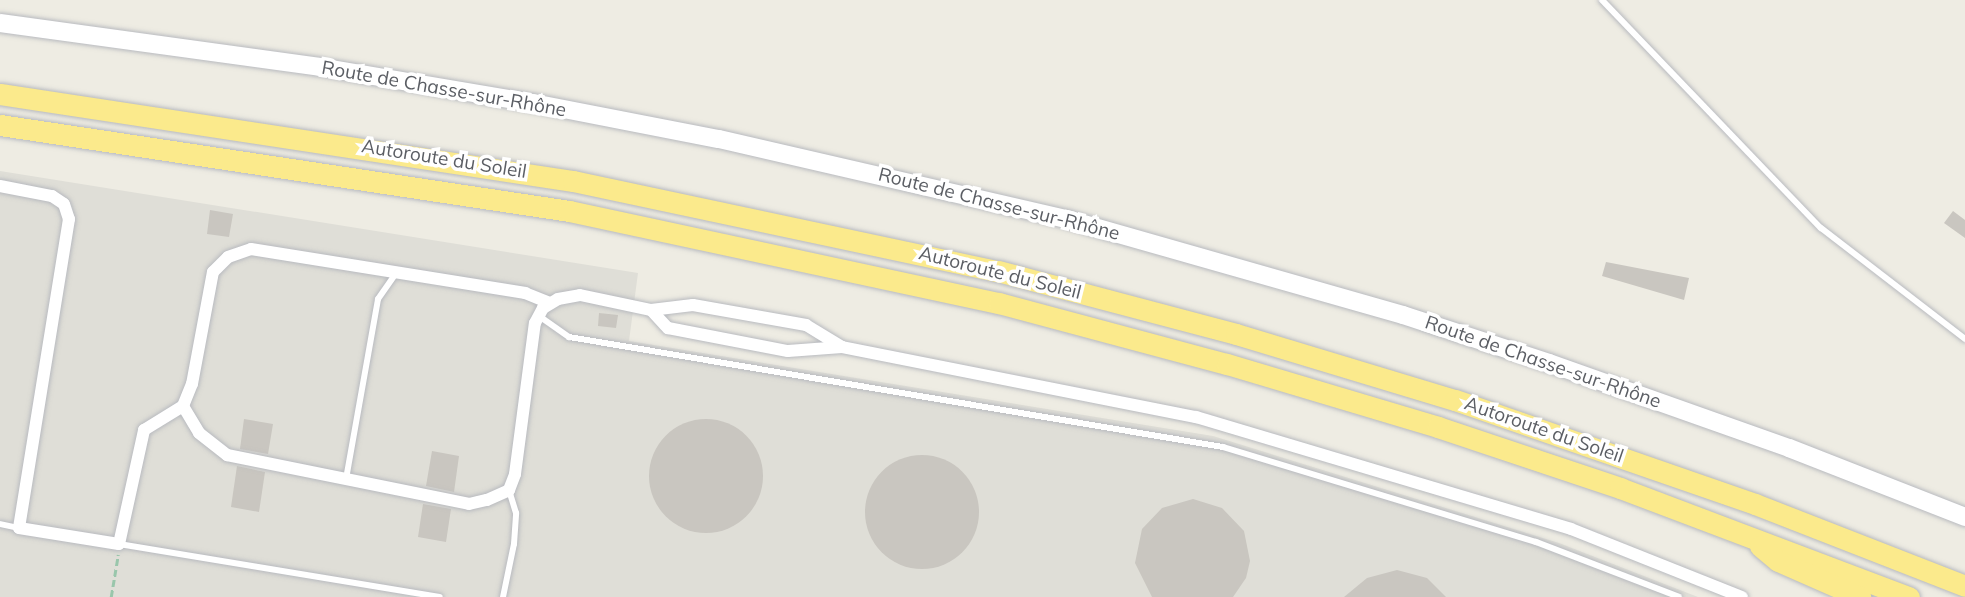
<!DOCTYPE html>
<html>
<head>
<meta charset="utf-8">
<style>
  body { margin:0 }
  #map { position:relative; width:1965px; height:597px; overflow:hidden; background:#eeece3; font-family:Mulish,sans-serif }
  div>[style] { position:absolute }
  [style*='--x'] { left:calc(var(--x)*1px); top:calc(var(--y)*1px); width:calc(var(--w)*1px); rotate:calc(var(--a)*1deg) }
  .industrial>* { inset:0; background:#dfded7 }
  .building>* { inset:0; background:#c9c6c0 }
  .round { border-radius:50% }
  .path>* { height:2.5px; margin-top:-1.25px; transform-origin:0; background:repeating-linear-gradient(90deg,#99c6ab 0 7px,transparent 0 10.5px) }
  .roads { filter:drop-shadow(0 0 2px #b8babf) drop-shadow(0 0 2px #b8babf) }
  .service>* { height:6px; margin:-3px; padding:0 3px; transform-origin:3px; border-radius:3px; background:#fff }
  .minor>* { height:12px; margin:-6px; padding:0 6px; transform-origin:6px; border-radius:6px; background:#fff }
  .secondary>* { height:18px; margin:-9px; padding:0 9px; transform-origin:9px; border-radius:9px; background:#fff }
  .motorway>* { height:21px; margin:-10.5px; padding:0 10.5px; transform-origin:10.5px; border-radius:10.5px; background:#fbea8c }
  span { translate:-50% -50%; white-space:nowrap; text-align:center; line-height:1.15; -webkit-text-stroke:7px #fff; paint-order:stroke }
  .street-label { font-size:19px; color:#5b5e64 }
</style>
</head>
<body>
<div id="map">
  <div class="industrial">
    <div style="clip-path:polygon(0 171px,638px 273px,629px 341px,1213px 436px,1559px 543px,1698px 597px,0 597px)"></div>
  </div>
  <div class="building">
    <div style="clip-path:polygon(210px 210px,233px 214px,229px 237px,207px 234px)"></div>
    <div style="clip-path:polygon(1953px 211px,1965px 220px,1965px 238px,1944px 223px)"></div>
    <div style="clip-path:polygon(1606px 262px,1689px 278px,1684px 300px,1602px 276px)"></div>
    <div style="clip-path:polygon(599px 313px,618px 315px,616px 328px,598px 326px)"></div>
    <div class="round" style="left:649px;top:419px;width:114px;height:114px"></div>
    <div style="clip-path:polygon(244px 419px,273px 424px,268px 454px,240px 449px)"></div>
    <div style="clip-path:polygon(432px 451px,459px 456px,454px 492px,426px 486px)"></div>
    <div class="round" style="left:865px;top:455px;width:114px;height:114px"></div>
    <div style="clip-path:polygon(237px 466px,265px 472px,259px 512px,231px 507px)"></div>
    <div style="clip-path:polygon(1193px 499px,1222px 508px,1244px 531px,1250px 561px,1246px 578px,1233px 597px,1152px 597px,1135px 563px,1142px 529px,1162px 508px)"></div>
    <div style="clip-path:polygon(423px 504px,451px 509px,446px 542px,418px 537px)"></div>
    <div style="clip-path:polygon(1397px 570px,1427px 578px,1446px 597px,1344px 597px,1367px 578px)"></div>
  </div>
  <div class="path">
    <div style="--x:111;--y:597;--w:43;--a:-80.5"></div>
  </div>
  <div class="roads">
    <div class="service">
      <div style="--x:1602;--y:0;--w:316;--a:46.2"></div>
      <div style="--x:1821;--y:228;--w:182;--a:37.6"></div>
      <div style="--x:539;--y:316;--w:37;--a:35"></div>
      <div style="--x:569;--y:337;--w:663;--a:9.55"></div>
      <div style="--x:1223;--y:447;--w:327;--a:16.9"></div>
      <div style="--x:1536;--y:542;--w:153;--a:21"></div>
      <div style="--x:346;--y:479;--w:183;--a:-79.9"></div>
      <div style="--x:378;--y:299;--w:32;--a:-55"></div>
      <div style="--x:0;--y:524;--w:19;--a:12"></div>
      <div style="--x:119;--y:544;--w:325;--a:9.4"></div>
      <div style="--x:503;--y:597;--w:54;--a:-78.3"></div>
      <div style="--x:514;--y:544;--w:31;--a:-86"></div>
      <div style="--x:516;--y:513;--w:24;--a:-107"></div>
    </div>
    <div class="minor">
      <div style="--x:0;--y:186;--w:53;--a:10.9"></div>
      <div style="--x:52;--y:196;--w:14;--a:34"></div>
      <div style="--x:64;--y:204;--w:16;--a:72"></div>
      <div style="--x:69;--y:219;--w:313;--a:99.2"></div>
      <div style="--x:19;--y:528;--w:101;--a:9.1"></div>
      <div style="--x:119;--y:544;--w:117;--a:-77.6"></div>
      <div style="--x:144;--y:430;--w:46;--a:-31.6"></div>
      <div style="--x:183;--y:406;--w:24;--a:-68"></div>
      <div style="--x:192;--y:384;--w:114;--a:-79.4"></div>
      <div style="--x:213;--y:272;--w:21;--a:-45"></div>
      <div style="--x:228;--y:257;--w:24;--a:-19"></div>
      <div style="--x:251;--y:249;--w:278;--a:9.1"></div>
      <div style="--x:525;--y:293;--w:27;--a:22"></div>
      <div style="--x:651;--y:310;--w:25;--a:47"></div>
      <div style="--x:668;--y:328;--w:122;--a:10.9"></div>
      <div style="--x:788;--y:351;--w:54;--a:-4.2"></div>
      <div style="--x:183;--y:406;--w:31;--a:59"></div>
      <div style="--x:199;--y:433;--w:36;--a:38"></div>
      <div style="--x:227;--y:455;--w:247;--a:11.4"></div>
      <div style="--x:469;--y:504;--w:18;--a:-13"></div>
      <div style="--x:487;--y:500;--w:24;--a:-24"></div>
      <div style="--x:509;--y:490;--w:17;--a:-69"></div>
      <div style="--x:515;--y:474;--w:152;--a:-82.5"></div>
      <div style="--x:535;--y:323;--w:17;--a:-62"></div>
      <div style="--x:543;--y:308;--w:17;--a:-31"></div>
      <div style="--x:558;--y:299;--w:22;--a:-10"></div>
      <div style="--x:580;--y:295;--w:73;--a:11.9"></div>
      <div style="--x:651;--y:310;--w:42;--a:-6.8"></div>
      <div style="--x:693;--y:305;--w:115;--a:10"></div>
      <div style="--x:806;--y:325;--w:42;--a:31.4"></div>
      <div style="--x:842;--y:347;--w:361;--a:11.2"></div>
      <div style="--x:1196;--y:417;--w:391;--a:16.6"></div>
      <div style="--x:1571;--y:529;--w:184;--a:21.7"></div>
    </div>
    <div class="secondary">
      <div style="--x:0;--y:23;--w:323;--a:7.8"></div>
      <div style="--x:320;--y:67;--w:216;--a:9.6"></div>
      <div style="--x:533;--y:103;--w:189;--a:11"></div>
      <div style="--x:719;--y:139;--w:356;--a:13"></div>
      <div style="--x:1066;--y:219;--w:350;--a:15.9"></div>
      <div style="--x:1403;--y:315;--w:154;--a:18.2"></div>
      <div style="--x:1549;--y:363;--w:255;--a:19.5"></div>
      <div style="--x:1789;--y:448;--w:189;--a:21.4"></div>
    </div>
    <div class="motorway">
      <div style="--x:0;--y:94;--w:580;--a:8.63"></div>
      <div style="--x:573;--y:181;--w:434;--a:12"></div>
      <div style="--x:998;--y:271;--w:246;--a:14.8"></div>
      <div style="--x:1236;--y:334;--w:229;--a:16.8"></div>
      <div style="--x:1455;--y:400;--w:318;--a:19.1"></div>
      <div style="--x:1755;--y:504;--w:225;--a:21.3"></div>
      <div style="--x:0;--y:125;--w:575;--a:8.59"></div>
      <div style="--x:569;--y:211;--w:440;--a:12.1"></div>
      <div style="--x:999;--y:303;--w:236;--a:15"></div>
      <div style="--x:1227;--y:364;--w:220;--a:16.6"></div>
      <div style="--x:1438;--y:427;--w:192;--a:18.5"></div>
      <div style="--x:1620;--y:488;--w:309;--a:20.7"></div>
      <div style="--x:1760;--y:546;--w:23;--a:40"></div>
      <div style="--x:1778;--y:561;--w:90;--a:23.7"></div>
    </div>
  </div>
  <div class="street-label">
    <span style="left:444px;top:89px;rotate:10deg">Route de Chasse-sur-Rhône</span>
    <span style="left:444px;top:159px;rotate:9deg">Autoroute du Soleil</span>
    <span style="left:999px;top:204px;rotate:14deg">Route de Chasse-sur-Rhône</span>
    <span style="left:1000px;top:273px;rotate:14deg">Autoroute du Soleil</span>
    <span style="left:1543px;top:362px;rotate:19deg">Route de Chasse-sur-Rhône</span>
    <span style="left:1544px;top:430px;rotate:19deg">Autoroute du Soleil</span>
  </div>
</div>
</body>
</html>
